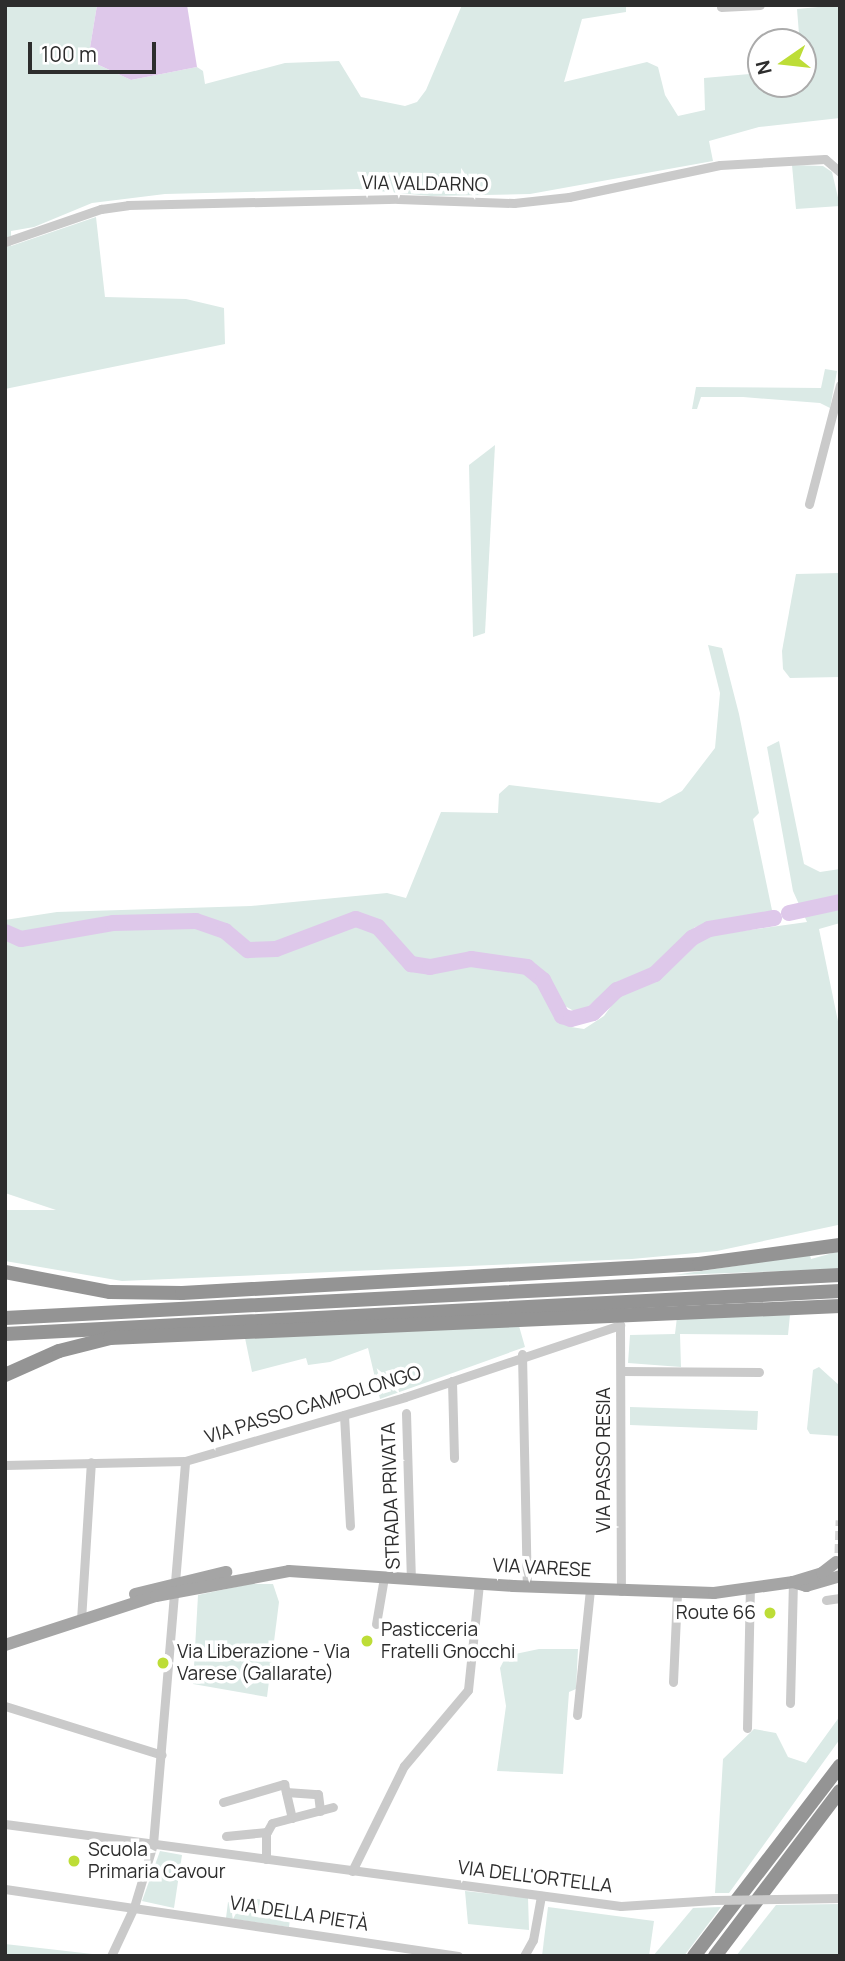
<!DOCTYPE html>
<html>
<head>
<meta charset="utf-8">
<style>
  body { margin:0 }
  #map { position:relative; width:845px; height:1961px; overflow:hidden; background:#fff; font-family:Manrope,sans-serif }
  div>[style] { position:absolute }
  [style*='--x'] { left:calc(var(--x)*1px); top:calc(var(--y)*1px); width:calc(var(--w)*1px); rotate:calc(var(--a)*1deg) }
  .green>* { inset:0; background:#dbeae6 }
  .water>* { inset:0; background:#dec8ea }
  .river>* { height:16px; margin:-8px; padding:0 8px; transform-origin:8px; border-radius:8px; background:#dec8ea }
  .minor-tunnel>* { height:9px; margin-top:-4.5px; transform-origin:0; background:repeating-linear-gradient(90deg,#d5d5d5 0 9px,transparent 0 13.5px) }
  .minor>* { height:9px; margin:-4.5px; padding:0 4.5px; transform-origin:4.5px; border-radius:4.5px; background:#cacaca }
  .major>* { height:12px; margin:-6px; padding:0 6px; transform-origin:6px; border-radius:6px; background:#a5a5a5 }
  .highway>* { height:14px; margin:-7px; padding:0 7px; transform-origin:7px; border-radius:7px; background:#949494 }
  .minor-bridge>* { height:9px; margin:-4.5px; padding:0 4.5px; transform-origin:4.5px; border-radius:4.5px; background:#cacaca }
  .dots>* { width:19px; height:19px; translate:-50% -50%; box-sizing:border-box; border:4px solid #fff; border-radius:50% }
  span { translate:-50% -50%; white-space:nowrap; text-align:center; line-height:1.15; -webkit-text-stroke:7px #fff; paint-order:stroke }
  .street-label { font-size:19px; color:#2d2d2d }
  .poi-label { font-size:19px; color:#2d2d2d }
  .right { translate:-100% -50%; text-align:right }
  .left { translate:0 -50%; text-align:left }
  .frame { position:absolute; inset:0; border:7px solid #2d2d2d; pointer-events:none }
  .north { position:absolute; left:747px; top:28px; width:70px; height:70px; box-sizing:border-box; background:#fff; border:2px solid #ababab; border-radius:50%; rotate:256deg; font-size:19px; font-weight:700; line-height:28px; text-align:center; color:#2d2d2d }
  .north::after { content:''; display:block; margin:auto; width:24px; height:32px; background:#bddd37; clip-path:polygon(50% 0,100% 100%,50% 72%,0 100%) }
  .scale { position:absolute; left:28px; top:42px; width:128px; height:32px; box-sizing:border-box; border:4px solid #2d2d2d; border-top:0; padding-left:9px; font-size:21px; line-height:24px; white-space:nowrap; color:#2d2d2d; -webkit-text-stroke:5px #fff; paint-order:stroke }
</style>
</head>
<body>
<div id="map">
  <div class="green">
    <div style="clip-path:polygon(5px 5px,97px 5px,88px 60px,131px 80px,197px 67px,203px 71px,205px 84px,285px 63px,339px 61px,361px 97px,405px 106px,417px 102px,426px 90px,462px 5px,626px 5px,626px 12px,582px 19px,564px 82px,647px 62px,658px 67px,665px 95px,678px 116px,705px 110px,704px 78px,761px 73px,761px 84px,803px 84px,797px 9px,840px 5px,840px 118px,759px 127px,709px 141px,713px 161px,530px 194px,431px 196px,357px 189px,165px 194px,92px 203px,34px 227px,11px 231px,11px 246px,96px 217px,105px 297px,186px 299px,224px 308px,225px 344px,5px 389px)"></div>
    <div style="clip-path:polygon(792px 165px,823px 166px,832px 172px,840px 206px,796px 209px)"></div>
    <div style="clip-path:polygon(825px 369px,837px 371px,830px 408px,820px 403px,743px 397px,701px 397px,697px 409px,692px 409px,696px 387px,821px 388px)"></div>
    <div style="clip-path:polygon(495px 445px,485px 633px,473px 637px,469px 465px)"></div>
    <div style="clip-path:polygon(840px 573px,840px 677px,790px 678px,783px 669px,782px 651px,796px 574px)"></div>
    <div style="clip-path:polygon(708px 645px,722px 648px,739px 714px,759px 813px,753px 819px,773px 915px,695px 927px,658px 967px,619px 981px,579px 1014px,558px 1002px,542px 971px,513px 960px,478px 957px,476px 961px,527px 971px,542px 984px,555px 1011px,571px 1027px,584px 1029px,604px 1016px,617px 998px,669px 971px,705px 936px,807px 922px,793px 891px,767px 747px,779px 741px,804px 864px,820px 872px,840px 869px,840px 923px,819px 929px,840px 1031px,838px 1225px,717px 1251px,632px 1259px,122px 1281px,5px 1261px,5px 1210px,56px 1210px,5px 1193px,5px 920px,57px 912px,251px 906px,387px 893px,406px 898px,441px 812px,498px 813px,499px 794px,509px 785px,660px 803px,682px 791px,715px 748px,720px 693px)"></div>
    <div style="clip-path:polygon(840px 1251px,840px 1269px,674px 1275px,810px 1255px,811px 1259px)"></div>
    <div style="clip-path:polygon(790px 1315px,788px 1335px,680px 1334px,681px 1367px,628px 1363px,630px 1335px,675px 1334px,677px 1317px)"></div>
    <div style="clip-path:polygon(519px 1326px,525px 1347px,380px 1399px,368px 1348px,330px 1362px,308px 1365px,306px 1358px,252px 1372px,245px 1338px)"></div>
    <div style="clip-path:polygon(819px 1367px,840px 1386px,840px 1436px,810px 1434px,807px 1429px,813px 1370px)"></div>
    <div style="clip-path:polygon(630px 1407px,758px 1411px,757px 1430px,630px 1425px)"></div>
    <div style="clip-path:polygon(250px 1584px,273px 1584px,279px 1602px,267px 1697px,193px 1684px,198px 1595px)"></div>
    <div style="clip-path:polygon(539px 1649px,578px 1649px,576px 1689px,569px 1692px,563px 1774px,497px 1771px,506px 1706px,500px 1668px,506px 1656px)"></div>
    <div style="clip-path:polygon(840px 1716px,840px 1739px,729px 1893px,715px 1893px,723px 1759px,754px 1729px,776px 1733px,788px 1757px,806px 1763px)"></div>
    <div style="clip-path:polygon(160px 1851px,182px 1855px,174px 1908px,142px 1901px)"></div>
    <div style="clip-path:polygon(465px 1891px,528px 1898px,529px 1930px,468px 1924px)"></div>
    <div style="clip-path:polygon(257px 1899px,292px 1904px,289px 1927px,226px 1918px,228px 1902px,256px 1906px)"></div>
    <div style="clip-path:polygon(840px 1904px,840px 1956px,736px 1956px,776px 1905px)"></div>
    <div style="clip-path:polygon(548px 1907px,654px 1921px,649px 1956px,542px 1956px)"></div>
    <div style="clip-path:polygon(721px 1907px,684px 1956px,653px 1956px,693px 1908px)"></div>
    <div style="clip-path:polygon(5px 1944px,101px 1955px,5px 1956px)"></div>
  </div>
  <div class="water">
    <div style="clip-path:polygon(97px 5px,187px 5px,197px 67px,131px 80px,88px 60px)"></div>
  </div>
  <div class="river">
    <div style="--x:789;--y:913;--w:52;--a:-12.2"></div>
    <div style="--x:5;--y:932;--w:17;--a:24"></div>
    <div style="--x:21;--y:939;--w:93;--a:-9.9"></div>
    <div style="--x:113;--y:923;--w:83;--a:-1.4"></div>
    <div style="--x:196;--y:921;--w:31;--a:19"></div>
    <div style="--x:225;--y:931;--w:30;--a:40"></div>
    <div style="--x:248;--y:950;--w:28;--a:-2"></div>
    <div style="--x:276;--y:949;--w:85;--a:-20.6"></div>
    <div style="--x:356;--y:919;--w:23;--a:20"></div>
    <div style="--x:378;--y:927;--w:50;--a:48.3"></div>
    <div style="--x:411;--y:964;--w:19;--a:9"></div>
    <div style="--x:430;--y:967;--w:42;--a:-11"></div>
    <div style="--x:471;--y:959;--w:57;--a:8.1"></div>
    <div style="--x:527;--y:967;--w:21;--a:39"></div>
    <div style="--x:543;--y:980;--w:41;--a:62.2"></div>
    <div style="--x:562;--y:1016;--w:9;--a:18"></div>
    <div style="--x:571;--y:1019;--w:23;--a:-15"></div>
    <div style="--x:593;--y:1013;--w:33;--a:-44"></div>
    <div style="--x:617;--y:990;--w:41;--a:-22.8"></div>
    <div style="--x:655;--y:974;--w:52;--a:-44.2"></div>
    <div style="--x:692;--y:938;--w:19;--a:-28"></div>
    <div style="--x:709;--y:929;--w:66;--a:-9.6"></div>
  </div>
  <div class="minor-tunnel">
    <div style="--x:839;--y:1553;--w:33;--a:-88"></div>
  </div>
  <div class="minor">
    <div style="--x:721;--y:7;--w:39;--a:-3"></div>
    <div style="--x:5;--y:242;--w:102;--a:-19"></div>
    <div style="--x:101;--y:209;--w:27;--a:-8"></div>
    <div style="--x:128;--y:205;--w:270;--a:-1.3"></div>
    <div style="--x:398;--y:199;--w:116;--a:2"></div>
    <div style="--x:514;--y:203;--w:55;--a:-6.2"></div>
    <div style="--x:569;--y:197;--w:154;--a:-12"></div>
    <div style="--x:720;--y:165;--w:105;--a:-3.3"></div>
    <div style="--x:825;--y:159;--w:20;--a:41"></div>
    <div style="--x:809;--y:504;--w:123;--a:-75.4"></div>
    <div style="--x:522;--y:1354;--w:233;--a:88.8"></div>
    <div style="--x:622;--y:1371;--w:137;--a:0.4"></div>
    <div style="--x:452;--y:1381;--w:77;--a:88.5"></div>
    <div style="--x:406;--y:1413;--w:166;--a:88.3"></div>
    <div style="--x:344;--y:1415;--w:111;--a:86.9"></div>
    <div style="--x:5;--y:1465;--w:180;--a:-1.3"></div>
    <div style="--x:185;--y:1461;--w:229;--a:-16.2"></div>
    <div style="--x:405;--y:1397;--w:227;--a:-18.5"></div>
    <div style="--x:620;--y:1325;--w:266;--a:89.8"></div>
    <div style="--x:826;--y:1600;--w:14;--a:-8"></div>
    <div style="--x:81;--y:1620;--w:158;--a:-86.4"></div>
    <div style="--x:376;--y:1624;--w:48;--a:-80.3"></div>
    <div style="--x:673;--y:1682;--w:89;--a:-87.4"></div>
    <div style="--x:790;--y:1703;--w:121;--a:-88.6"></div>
    <div style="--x:5;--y:1706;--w:164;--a:17.3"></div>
    <div style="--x:577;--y:1715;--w:126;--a:-84.1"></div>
    <div style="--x:747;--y:1728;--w:138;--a:-88.8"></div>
    <div style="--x:286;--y:1792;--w:32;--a:4"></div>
    <div style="--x:318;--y:1794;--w:17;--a:83"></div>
    <div style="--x:223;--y:1802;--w:64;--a:-16.4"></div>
    <div style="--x:284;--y:1784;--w:35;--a:77"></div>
    <div style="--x:5;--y:1824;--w:621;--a:7.58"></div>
    <div style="--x:621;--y:1906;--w:93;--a:-3.7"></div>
    <div style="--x:226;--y:1836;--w:41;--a:-5.6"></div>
    <div style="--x:267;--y:1832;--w:10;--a:-61"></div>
    <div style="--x:272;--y:1823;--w:63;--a:-14.7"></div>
    <div style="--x:266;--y:1859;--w:27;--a:-90"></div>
    <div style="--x:352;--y:1871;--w:117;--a:-63.7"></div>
    <div style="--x:404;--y:1766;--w:99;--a:-49.9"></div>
    <div style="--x:468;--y:1690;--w:107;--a:-84.1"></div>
    <div style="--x:5;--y:1889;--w:458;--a:8.4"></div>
    <div style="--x:776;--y:1899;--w:64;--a:-0.9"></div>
    <div style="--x:111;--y:1956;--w:54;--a:-64.9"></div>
    <div style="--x:134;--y:1907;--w:66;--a:-73.2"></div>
    <div style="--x:153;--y:1844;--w:384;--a:-85.2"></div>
    <div style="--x:524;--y:1956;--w:18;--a:-61"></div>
    <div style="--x:533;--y:1940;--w:45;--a:-79.7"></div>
  </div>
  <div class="major">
    <div style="--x:793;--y:1582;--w:14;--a:17"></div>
    <div style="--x:806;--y:1586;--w:35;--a:-16"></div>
    <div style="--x:135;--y:1594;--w:94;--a:-13.6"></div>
    <div style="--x:5;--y:1645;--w:159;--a:-18"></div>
    <div style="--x:156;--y:1596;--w:135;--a:-10.6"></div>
    <div style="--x:289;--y:1571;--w:225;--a:3.8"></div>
    <div style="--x:513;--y:1586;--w:201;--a:2"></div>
    <div style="--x:714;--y:1593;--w:80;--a:-7.9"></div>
    <div style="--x:793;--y:1582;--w:30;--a:-17"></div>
    <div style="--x:822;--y:1573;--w:18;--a:-38"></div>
  </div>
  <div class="highway">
    <div style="--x:5;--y:1272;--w:107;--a:10.8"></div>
    <div style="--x:110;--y:1292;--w:72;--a:0.8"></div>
    <div style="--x:182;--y:1293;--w:518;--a:-3.21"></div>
    <div style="--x:699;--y:1264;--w:142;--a:-7.7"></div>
    <div style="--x:5;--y:1318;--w:836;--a:-2.95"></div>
    <div style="--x:5;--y:1334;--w:836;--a:-2.95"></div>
    <div style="--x:5;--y:1375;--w:59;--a:-24"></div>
    <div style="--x:59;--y:1351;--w:53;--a:-14.3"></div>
    <div style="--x:110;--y:1338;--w:731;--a:-2.51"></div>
    <div style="--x:694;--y:1956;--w:240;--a:-52.5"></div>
    <div style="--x:715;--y:1956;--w:207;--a:-52.9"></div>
  </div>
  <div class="minor-bridge">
    <div style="--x:714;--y:1900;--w:62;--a:-0.9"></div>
  </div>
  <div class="dots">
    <div style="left:770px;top:1613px;background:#bddd37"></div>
    <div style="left:367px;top:1641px;background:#bddd37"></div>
    <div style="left:163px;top:1663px;background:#bddd37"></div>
    <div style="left:74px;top:1861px;background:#bddd37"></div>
  </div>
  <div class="street-label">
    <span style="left:425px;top:184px;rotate:1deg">VIA VALDARNO</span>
    <span style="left:313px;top:1405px;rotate:-17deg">VIA PASSO CAMPOLONGO</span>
    <span style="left:604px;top:1460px;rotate:-90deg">VIA PASSO RESIA</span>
    <span style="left:391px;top:1496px;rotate:-92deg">STRADA PRIVATA</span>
    <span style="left:542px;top:1568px;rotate:3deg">VIA VARESE</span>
    <span style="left:535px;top:1877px;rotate:7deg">VIA DELL'ORTELLA</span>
    <span style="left:299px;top:1914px;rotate:9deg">VIA DELLA PIETÀ</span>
  </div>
  <div class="poi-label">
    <span class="right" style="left:756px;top:1613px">Route 66</span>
    <span class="left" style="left:381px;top:1641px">Pasticceria<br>Fratelli Gnocchi</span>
    <span class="left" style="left:177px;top:1663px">Via Liberazione - Via<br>Varese (Gallarate)</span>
    <span class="left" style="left:88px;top:1861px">Scuola<br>Primaria Cavour</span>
  </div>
  <div class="frame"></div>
  <div class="north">N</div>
  <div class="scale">100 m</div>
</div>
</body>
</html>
